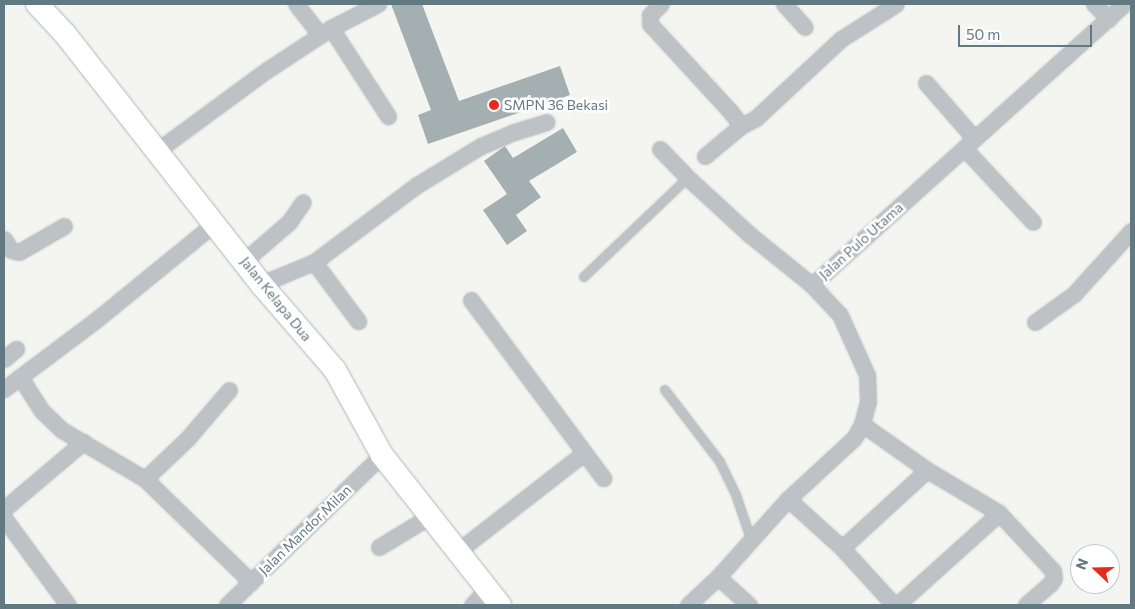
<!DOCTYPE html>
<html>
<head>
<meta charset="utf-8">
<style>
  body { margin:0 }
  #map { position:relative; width:1135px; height:609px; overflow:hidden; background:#f4f4f0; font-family:Commissioner,sans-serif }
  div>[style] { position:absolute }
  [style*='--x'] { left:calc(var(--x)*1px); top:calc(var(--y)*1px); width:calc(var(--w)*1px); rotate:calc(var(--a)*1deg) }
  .building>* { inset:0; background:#a4afb2 }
  .roads { filter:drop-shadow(0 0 1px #afb6b9) drop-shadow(0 0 1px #afb6b9) }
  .lane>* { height:8px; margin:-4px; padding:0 4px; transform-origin:4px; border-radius:4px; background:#bcc2c5 }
  .street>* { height:15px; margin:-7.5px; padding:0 7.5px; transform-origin:7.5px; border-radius:7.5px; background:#bcc2c5 }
  .secondary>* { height:22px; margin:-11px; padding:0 11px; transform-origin:11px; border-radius:11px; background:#fff }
  .dots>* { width:14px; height:14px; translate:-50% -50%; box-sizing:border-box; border:2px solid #fff; border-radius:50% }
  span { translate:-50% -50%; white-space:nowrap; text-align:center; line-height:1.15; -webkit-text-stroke:5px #fff; paint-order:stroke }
  .poi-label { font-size:14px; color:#627982 }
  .left { translate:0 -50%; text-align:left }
  .street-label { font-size:14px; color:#627982 }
  .frame { position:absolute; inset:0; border:5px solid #627982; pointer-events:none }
  .north { position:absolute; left:1070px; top:544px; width:50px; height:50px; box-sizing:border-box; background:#fff; border:1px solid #c0c9cd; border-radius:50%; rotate:291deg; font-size:14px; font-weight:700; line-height:20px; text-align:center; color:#627982 }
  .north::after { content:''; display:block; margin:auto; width:18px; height:22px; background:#e7291e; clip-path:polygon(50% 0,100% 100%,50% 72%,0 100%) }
  .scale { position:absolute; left:958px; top:25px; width:134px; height:22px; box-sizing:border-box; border:2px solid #627982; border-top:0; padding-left:6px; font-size:15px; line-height:18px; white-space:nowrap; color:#627982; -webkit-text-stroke:4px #fff; paint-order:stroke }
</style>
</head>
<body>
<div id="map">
  <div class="building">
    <div style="clip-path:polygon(391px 4px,422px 4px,459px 101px,560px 66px,570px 95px,428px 144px,418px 115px,431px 110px)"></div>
    <div style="clip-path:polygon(563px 128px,577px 152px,529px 181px,541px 197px,516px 215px,527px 231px,507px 245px,483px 210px,507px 194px,484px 161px,505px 146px,513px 158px)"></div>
  </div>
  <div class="roads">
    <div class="lane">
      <div style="--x:584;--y:277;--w:144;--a:-43.6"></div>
      <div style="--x:665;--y:390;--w:91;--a:52.6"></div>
      <div style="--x:720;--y:462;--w:37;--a:64"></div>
      <div style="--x:736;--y:495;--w:46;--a:71.2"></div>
    </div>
    <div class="street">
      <div style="--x:296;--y:4;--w:39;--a:52"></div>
      <div style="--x:661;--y:4;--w:16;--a:135"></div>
      <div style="--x:650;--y:15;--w:9;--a:90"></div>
      <div style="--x:650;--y:24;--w:120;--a:47.4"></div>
      <div style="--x:731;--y:112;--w:17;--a:54"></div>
      <div style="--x:741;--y:126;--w:47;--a:140.2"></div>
      <div style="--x:784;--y:4;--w:31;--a:48"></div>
      <div style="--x:1094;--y:4;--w:21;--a:45"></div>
      <div style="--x:331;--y:28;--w:105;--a:57.1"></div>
      <div style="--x:926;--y:83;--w:73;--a:48.9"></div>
      <div style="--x:741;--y:126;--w:17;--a:-28"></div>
      <div style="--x:756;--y:118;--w:116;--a:-42.9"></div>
      <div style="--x:841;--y:39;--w:65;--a:-32.5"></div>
      <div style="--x:964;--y:148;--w:101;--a:47"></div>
      <div style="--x:660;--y:149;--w:40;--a:46"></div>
      <div style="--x:688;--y:178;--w:84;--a:42.6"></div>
      <div style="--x:750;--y:235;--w:80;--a:38.9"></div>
      <div style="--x:158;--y:150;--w:135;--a:-36.3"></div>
      <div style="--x:267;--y:70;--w:77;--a:-33.3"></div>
      <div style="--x:331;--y:28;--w:53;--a:-27.1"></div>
      <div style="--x:4;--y:239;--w:13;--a:58"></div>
      <div style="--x:11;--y:250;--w:8;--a:14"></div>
      <div style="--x:19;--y:252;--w:52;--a:-30"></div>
      <div style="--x:244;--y:261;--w:60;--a:-40.9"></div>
      <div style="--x:289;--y:222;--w:24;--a:-55"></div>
      <div style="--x:314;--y:262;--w:129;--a:-36.8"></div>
      <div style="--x:417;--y:185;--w:75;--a:-31.4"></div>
      <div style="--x:481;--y:146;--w:36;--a:-23"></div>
      <div style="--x:514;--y:132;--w:34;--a:-17"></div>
      <div style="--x:261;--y:284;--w:57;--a:-22.5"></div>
      <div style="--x:314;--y:262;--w:74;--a:53.3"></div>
      <div style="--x:471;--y:300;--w:222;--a:53.4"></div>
      <div style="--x:1035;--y:322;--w:48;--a:-35.7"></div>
      <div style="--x:1074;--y:294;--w:85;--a:-47.9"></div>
      <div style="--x:4;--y:359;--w:16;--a:-40"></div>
      <div style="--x:20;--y:377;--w:40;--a:57.1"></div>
      <div style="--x:42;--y:411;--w:28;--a:44"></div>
      <div style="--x:62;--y:430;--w:96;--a:30.6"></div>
      <div style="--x:4;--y:389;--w:115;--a:-36.9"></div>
      <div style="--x:96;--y:320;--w:154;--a:-39.2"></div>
      <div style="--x:229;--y:390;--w:63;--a:130.5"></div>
      <div style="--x:188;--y:438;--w:59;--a:136.4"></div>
      <div style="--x:145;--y:479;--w:148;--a:44.2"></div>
      <div style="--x:862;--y:424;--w:80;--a:35.3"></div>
      <div style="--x:927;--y:470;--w:84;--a:30.8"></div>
      <div style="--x:999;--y:513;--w:79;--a:47"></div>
      <div style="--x:1053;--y:571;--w:7;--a:82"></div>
      <div style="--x:1054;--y:578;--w:6;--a:121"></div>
      <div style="--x:1051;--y:583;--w:33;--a:139"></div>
      <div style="--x:788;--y:499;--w:73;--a:42.2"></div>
      <div style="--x:842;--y:548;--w:77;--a:47.6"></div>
      <div style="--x:4;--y:509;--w:104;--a:-40.3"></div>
      <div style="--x:4;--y:518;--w:108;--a:53.7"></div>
      <div style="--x:379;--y:547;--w:60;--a:-31.3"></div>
      <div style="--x:842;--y:548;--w:115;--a:-42.5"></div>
      <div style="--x:458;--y:551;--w:160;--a:-37.9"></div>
      <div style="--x:718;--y:577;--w:42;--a:42.1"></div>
      <div style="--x:227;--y:605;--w:216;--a:-44.1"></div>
      <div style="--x:472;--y:605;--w:22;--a:-47"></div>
      <div style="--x:688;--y:605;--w:41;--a:-43"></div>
      <div style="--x:718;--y:577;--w:105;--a:-48.1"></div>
      <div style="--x:788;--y:499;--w:90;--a:-42.7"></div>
      <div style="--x:854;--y:438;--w:16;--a:-60"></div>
      <div style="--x:862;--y:424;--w:23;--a:-75"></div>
      <div style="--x:868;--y:402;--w:27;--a:-92"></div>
      <div style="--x:867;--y:375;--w:66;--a:-114.2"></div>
      <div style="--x:840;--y:315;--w:41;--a:-133"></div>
      <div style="--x:812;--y:285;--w:420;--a:-42"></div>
      <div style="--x:897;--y:605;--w:137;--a:-42"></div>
    </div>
    <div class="secondary">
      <div style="--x:37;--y:4;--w:41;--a:47"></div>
      <div style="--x:65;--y:34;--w:318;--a:51.9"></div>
      <div style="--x:261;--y:284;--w:113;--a:49.3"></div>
      <div style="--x:335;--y:370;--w:97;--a:61.1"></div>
      <div style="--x:382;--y:455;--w:191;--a:51.8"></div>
    </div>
  </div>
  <div class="dots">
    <div style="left:494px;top:105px;background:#e7291e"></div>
  </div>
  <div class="poi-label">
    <span class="left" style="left:504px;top:105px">SMPN 36 Bekasi</span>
  </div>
  <div class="street-label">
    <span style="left:861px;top:241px;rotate:-42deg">Jalan Pulo Utama</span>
    <span style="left:276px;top:299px;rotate:51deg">Jalan Kelapa Dua</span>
    <span style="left:305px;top:530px;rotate:-44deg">Jalan Mandor Milan</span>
  </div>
  <div class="frame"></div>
  <div class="north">N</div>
  <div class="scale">50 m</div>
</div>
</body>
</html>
